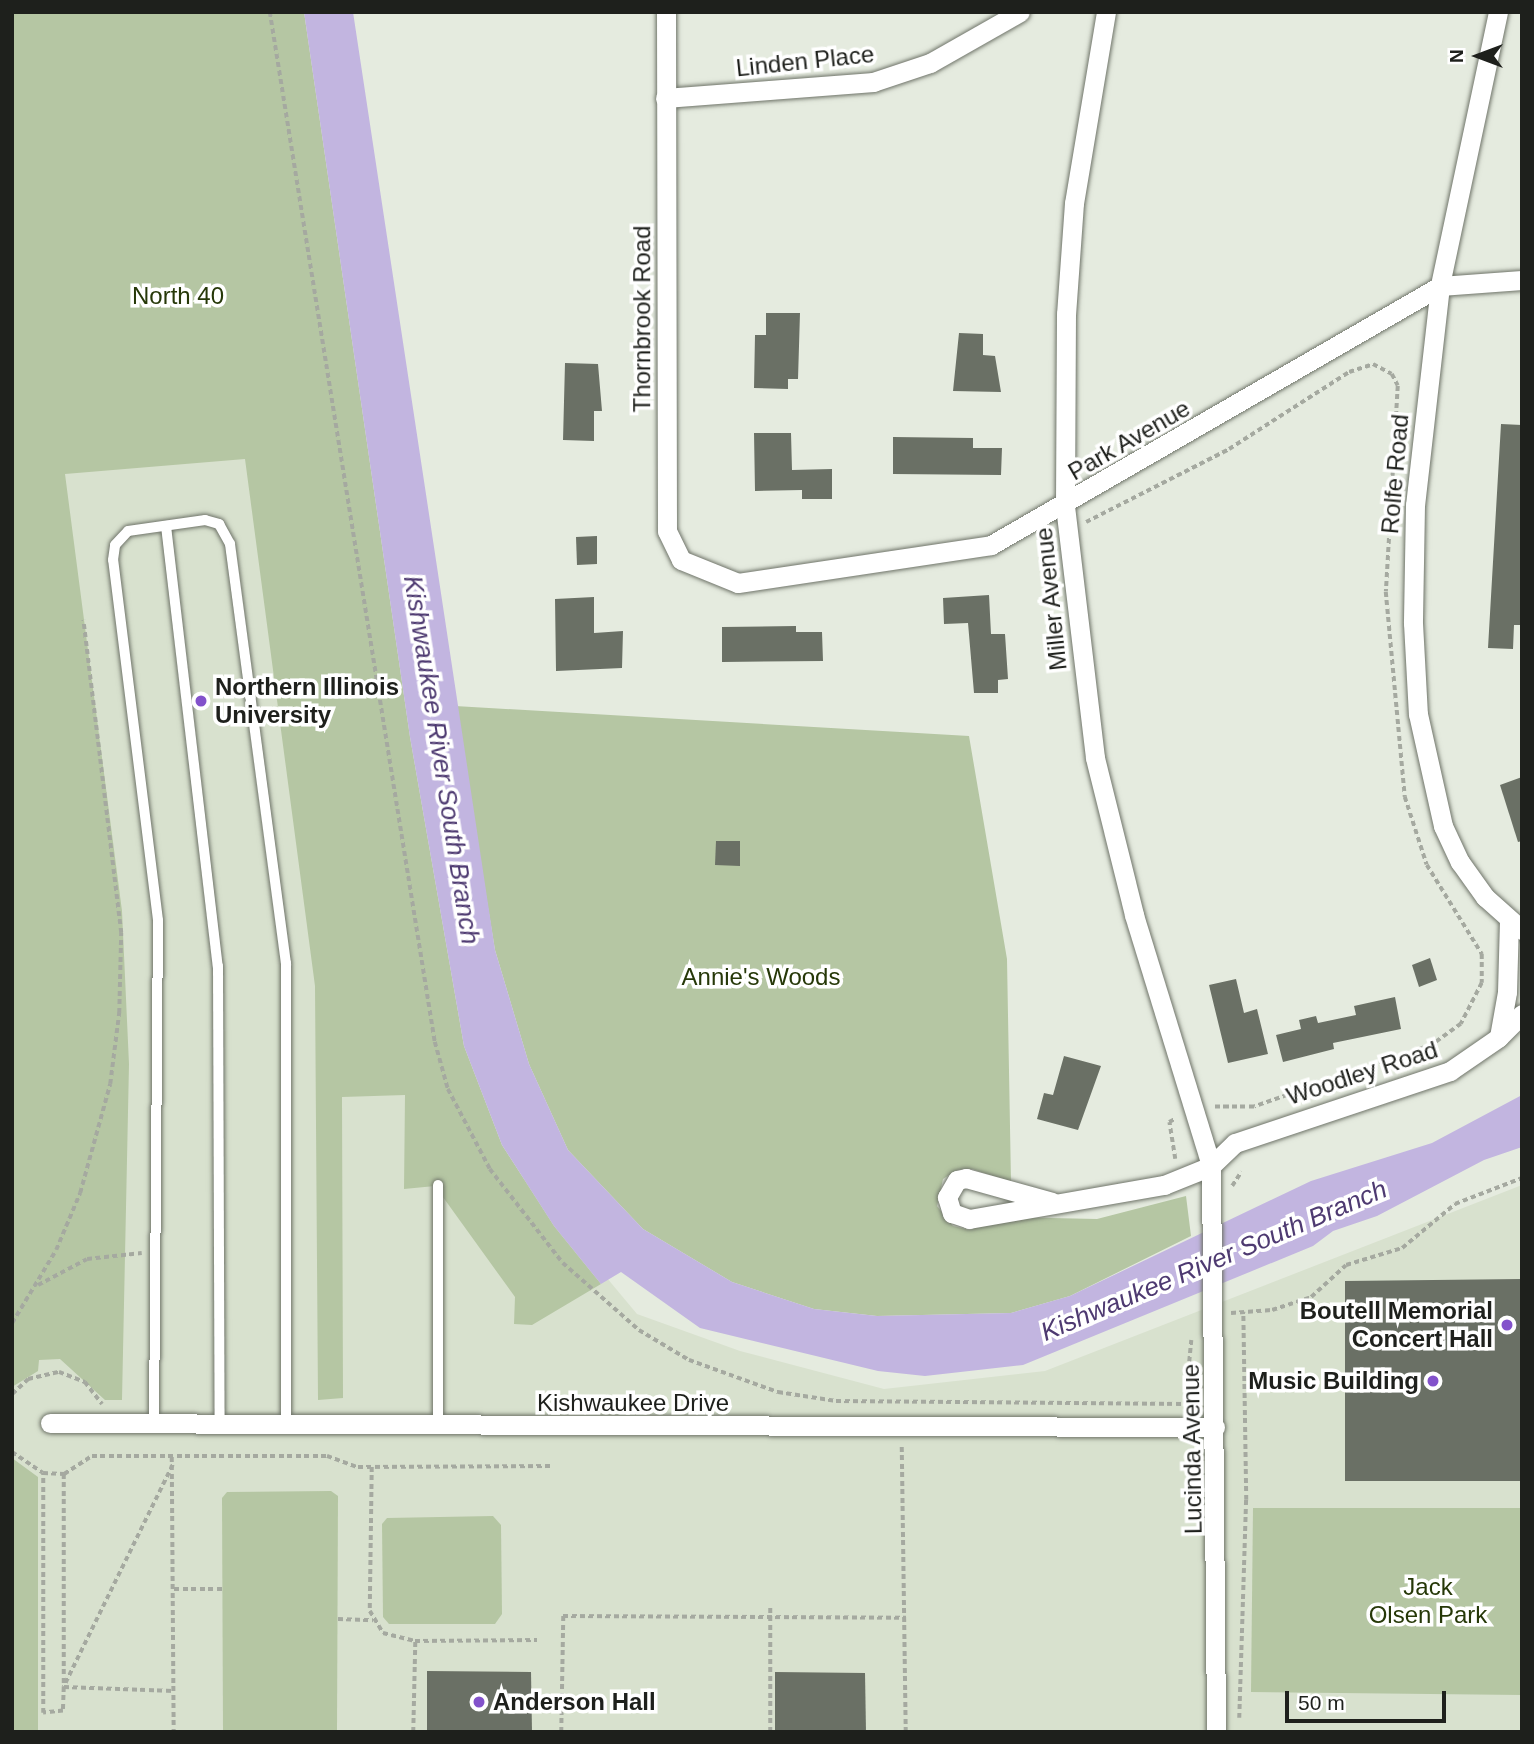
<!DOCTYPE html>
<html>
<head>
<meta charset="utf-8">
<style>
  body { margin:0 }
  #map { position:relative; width:1534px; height:1744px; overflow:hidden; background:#e5ebdf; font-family:Helvetica,sans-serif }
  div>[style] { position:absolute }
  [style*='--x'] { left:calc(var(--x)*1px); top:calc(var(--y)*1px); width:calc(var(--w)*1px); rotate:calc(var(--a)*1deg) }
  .built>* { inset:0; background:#d8e1ce }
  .green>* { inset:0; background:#b5c6a3 }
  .water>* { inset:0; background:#c2b5e0 }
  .building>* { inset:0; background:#6a7065 }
  .path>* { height:3.5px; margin-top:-1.75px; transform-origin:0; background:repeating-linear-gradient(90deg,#a5a9a0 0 5px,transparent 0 8.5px) }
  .roads { filter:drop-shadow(0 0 2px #6f7469) drop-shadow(0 0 2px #6f7469) }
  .lane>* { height:10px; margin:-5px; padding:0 5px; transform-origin:5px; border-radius:5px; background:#fff }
  .street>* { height:19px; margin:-9.5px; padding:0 9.5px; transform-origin:9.5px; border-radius:9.5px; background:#fff }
  .dots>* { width:19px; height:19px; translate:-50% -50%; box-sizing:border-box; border:4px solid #fff; border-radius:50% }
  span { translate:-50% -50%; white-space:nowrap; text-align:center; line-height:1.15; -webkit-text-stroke:7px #fff; paint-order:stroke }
  .street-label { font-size:24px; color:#1e201c }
  .park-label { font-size:24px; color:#263808 }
  .poi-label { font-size:24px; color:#1e201c; font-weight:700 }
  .left { translate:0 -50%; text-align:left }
  .right { translate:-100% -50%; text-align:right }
  .water-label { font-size:26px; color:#4e3a71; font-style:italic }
  .frame { position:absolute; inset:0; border:14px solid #1e201c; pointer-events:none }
  .north { position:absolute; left:1443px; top:21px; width:70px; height:70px; -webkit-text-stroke:5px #fff; paint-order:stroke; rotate:270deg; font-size:19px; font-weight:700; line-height:28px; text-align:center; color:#1e201c }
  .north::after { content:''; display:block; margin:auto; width:24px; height:32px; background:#1e201c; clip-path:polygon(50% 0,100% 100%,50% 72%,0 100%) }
  .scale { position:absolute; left:1285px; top:1691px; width:161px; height:32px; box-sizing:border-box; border:4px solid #1e201c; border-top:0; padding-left:9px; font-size:21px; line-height:24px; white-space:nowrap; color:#1e201c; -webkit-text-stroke:5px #fff; paint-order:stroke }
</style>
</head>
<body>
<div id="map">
  <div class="built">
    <div style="clip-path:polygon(12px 12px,295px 12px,433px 1045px,500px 1150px,637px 1314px,740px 1351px,884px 1389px,1045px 1371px,1522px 1185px,1522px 1732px,12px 1732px)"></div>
  </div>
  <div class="green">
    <div style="clip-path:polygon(12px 12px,304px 12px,410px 737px,464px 1046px,502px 1145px,554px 1226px,601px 1284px,532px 1325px,514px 1324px,515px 1297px,435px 1186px,404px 1189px,405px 1095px,342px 1097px,343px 1398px,318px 1400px,315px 986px,245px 459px,65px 474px,122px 911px,129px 1064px,122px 1400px,105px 1400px,60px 1359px,39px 1360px,38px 1371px,12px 1387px)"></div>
    <div style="clip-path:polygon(455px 706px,969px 736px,1007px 959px,1011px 1182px,972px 1169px,957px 1170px,943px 1179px,937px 1206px,953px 1226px,970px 1230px,999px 1217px,1097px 1219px,1186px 1196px,1191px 1236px,1070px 1296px,1011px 1313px,877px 1316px,814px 1309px,732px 1282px,643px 1229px,568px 1150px,529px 1064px,495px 950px)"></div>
    <div style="clip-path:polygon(12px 1458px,38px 1477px,38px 1731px,12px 1731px)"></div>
    <div style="clip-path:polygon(331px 1491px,338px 1496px,337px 1732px,223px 1732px,222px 1498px,227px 1492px)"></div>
    <div style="clip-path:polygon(1253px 1508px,1522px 1508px,1522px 1695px,1251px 1692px)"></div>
    <div style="clip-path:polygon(493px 1516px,501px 1525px,502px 1614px,495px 1624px,389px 1624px,383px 1617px,382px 1524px,387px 1518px)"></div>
  </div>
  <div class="water">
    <div style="clip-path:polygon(304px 12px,353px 12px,495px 950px,529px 1064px,568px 1150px,643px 1229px,732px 1282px,814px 1309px,877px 1316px,1011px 1313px,1070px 1296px,1311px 1181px,1432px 1143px,1522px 1095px,1522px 1147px,1484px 1160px,1377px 1216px,1333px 1231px,1313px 1246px,1023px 1365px,925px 1376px,878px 1371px,700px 1328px,621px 1272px,601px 1284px,554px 1226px,502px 1145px,464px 1046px,410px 737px)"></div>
  </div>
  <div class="building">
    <div style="clip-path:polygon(766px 313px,800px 313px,798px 379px,788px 379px,788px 389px,754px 388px,755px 335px,766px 335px)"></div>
    <div style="clip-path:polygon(959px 333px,983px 334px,983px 355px,995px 356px,1001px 392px,953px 391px)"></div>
    <div style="clip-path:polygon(565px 363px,598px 364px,602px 411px,594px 411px,594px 441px,563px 440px)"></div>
    <div style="clip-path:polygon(1501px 424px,1522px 425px,1522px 625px,1514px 625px,1513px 649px,1488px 648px)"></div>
    <div style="clip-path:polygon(754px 433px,791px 433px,792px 470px,832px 469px,832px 499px,802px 499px,802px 490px,755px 491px)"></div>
    <div style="clip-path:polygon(893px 437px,973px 438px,973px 448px,1002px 448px,1001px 475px,893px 474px)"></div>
    <div style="clip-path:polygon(597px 536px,597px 564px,577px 565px,576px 537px)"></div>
    <div style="clip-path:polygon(989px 595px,991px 634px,1005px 634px,1008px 679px,998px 680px,998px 693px,974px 693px,968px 623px,944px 624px,943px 598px)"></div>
    <div style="clip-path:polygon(594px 597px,594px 633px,623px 631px,622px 668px,556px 671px,555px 599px)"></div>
    <div style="clip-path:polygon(796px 626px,796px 632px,822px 632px,823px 661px,722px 662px,722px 627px)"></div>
    <div style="clip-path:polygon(1522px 777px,1522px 841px,1518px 842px,1500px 785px)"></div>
    <div style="clip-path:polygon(716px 841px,740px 841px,740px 866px,715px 865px)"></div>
    <div style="clip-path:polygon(1430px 958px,1437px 980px,1419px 987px,1412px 965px)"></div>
    <div style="clip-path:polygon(1236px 979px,1244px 1013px,1257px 1009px,1268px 1054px,1228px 1063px,1209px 985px)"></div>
    <div style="clip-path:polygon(1395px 997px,1401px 1029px,1333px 1043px,1334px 1049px,1283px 1062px,1276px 1035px,1301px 1029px,1299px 1020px,1316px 1016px,1318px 1023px,1356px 1015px,1354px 1006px)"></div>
    <div style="clip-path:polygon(1064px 1056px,1101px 1066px,1078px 1130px,1037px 1119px,1044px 1093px,1053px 1095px)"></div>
    <div style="clip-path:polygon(1522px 1279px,1522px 1481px,1345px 1481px,1345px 1281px)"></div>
    <div style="clip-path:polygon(427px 1671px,531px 1672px,532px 1732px,427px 1732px)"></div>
    <div style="clip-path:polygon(775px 1672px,865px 1673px,866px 1732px,775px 1732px)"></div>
  </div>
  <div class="path">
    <div style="--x:270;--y:12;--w:1043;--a:80.9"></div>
    <div style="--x:435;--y:1042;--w:49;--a:74.5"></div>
    <div style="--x:448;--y:1089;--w:90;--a:62.3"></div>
    <div style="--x:490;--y:1169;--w:119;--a:52.2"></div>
    <div style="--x:563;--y:1263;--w:101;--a:41.4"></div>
    <div style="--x:639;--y:1330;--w:58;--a:31"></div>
    <div style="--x:689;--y:1360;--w:95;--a:19.8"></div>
    <div style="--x:778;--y:1392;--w:59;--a:8.8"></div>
    <div style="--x:836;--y:1401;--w:349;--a:0.5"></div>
    <div style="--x:1185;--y:1404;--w:64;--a:-84.6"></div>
    <div style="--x:1086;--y:522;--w:161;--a:-27"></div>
    <div style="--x:1229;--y:449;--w:143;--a:-32.7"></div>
    <div style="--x:1349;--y:372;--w:25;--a:-18"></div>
    <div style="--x:1373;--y:364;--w:21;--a:28"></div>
    <div style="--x:1392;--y:374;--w:13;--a:63"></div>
    <div style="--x:1398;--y:386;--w:206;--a:93.3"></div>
    <div style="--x:1386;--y:592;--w:206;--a:84.7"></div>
    <div style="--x:1405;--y:797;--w:71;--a:72.1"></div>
    <div style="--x:1427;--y:865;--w:105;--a:58.3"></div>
    <div style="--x:1482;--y:954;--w:29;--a:90"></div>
    <div style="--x:1482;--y:983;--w:46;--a:117.1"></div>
    <div style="--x:1461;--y:1024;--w:36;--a:144"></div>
    <div style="--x:1432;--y:1045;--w:188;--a:160.8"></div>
    <div style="--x:1254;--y:1107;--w:42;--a:180"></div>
    <div style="--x:1175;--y:1159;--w:37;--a:-99"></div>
    <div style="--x:1169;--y:1122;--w:7;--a:-27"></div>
    <div style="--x:1232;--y:1186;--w:17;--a:-57"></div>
    <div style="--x:38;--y:1285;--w:55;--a:-28"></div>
    <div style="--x:87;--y:1259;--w:55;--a:-6.2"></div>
    <div style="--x:1231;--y:1313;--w:41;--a:-4.2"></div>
    <div style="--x:1272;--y:1310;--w:41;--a:-18.4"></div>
    <div style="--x:1311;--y:1297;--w:47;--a:-42.4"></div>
    <div style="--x:1346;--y:1265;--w:59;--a:-16.9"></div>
    <div style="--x:1402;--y:1248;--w:69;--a:-39.7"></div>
    <div style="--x:1455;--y:1204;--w:72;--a:-21.2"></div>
    <div style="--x:12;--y:1323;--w:85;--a:-58.9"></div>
    <div style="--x:56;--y:1250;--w:62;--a:-67.2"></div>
    <div style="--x:80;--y:1193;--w:113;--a:-74.6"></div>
    <div style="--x:110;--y:1084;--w:72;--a:-82.8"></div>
    <div style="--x:119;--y:1013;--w:80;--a:-88.6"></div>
    <div style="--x:121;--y:933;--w:315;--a:-96.9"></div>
    <div style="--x:12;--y:1394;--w:22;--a:-43"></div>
    <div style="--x:28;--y:1379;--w:32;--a:-13"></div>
    <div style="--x:59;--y:1372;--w:28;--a:21"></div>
    <div style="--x:85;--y:1382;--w:28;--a:52"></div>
    <div style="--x:902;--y:1447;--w:285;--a:89.2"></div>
    <div style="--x:12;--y:1452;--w:37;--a:34"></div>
    <div style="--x:172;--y:1457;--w:275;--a:89.6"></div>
    <div style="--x:173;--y:1465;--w:247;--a:116.2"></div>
    <div style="--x:64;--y:1687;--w:110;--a:2.1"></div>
    <div style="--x:372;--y:1467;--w:144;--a:90.8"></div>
    <div style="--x:370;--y:1611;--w:26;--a:59"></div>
    <div style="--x:383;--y:1633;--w:33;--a:14"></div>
    <div style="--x:415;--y:1641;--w:122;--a:-0.5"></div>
    <div style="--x:43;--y:1473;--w:21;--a:3"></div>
    <div style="--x:64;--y:1474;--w:213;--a:90"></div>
    <div style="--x:64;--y:1687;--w:24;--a:92"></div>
    <div style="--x:63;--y:1711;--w:20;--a:174"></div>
    <div style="--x:43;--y:1713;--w:240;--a:-90"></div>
    <div style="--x:64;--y:1474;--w:33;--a:-33"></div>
    <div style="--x:92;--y:1456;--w:235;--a:0"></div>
    <div style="--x:327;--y:1456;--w:33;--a:20"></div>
    <div style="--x:358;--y:1467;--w:193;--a:-0.3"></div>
    <div style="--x:174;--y:1589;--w:49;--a:0"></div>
    <div style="--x:338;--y:1619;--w:35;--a:2"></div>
    <div style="--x:1239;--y:1718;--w:218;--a:-88.2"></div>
    <div style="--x:1246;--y:1500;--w:188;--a:-90.9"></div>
    <div style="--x:413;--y:1732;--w:91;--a:-88.7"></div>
    <div style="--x:561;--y:1732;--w:116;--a:-89"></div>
    <div style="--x:563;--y:1616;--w:343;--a:0.3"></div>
    <div style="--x:770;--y:1732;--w:127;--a:-90"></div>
  </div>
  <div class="roads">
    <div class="lane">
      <div style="--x:166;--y:526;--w:443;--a:83.3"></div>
      <div style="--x:218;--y:966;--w:459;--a:89.8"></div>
      <div style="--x:438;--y:1185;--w:242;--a:90"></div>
      <div style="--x:154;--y:1426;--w:506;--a:-89.55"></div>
      <div style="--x:158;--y:920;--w:363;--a:-97.1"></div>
      <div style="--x:113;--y:560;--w:15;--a:-82"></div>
      <div style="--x:115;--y:545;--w:19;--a:-47"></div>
      <div style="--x:128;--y:531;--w:78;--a:-8.1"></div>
      <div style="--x:205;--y:520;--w:15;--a:16"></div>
      <div style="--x:219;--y:524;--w:23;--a:61"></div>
      <div style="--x:230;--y:544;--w:423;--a:82.4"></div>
      <div style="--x:286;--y:963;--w:463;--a:90"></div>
    </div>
    <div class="street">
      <div style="--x:666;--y:12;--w:519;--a:89.89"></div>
      <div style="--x:667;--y:531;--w:32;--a:64"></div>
      <div style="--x:681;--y:560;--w:61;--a:22"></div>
      <div style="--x:738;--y:583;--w:256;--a:-8.5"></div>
      <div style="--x:991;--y:545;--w:518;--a:-29.98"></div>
      <div style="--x:1440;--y:286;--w:82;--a:-4.2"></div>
      <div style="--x:1106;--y:12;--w:194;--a:99.5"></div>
      <div style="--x:1074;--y:203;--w:111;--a:94.1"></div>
      <div style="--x:1066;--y:314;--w:192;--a:90.3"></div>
      <div style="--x:1065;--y:506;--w:254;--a:83.2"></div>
      <div style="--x:1095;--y:758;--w:162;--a:76"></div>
      <div style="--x:1134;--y:915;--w:263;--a:72.9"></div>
      <div style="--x:1211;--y:1166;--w:566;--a:89.49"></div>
      <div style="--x:1498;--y:12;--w:280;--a:102"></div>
      <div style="--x:1440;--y:286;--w:220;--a:96.5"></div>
      <div style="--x:1415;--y:505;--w:118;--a:91"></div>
      <div style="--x:1413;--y:623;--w:91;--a:86.9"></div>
      <div style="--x:1418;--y:714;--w:115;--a:77.4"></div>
      <div style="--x:1443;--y:826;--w:40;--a:65"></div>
      <div style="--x:1460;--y:862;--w:43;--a:54.5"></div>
      <div style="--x:1485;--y:897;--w:50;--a:41.7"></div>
      <div style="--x:665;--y:98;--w:209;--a:-4.4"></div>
      <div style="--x:873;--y:82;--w:60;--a:-18.4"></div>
      <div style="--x:930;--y:63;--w:103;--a:-29.5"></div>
      <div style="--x:1499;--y:1037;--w:46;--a:-79.9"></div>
      <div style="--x:1507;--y:992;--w:70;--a:-88.4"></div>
      <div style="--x:1052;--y:1202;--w:89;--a:-164.4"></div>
      <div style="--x:966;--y:1178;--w:9;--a:167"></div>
      <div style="--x:957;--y:1180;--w:20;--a:120"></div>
      <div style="--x:947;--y:1197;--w:17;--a:73"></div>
      <div style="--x:952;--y:1213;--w:18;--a:19"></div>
      <div style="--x:969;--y:1219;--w:198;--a:-9.9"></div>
      <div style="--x:1164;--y:1185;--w:51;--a:-22"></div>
      <div style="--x:1211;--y:1166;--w:33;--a:-44"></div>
      <div style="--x:1235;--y:1143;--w:227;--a:-18.5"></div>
      <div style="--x:1450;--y:1071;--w:58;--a:-34.5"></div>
      <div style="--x:1498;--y:1038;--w:34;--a:-45"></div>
      <div style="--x:50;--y:1423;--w:1165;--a:0.2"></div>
    </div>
  </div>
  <div class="dots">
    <div style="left:201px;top:701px;background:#8352cb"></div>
    <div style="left:1507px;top:1325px;background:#8352cb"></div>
    <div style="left:1433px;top:1381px;background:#8352cb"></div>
    <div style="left:479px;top:1702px;background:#8352cb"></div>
  </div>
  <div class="street-label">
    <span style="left:805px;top:61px;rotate:-6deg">Linden Place</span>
    <span style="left:642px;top:319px;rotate:-90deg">Thornbrook Road</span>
    <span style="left:1129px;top:440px;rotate:-30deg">Park Avenue</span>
    <span style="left:1395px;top:474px;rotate:-85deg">Rolfe Road</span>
    <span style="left:1051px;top:599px;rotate:-96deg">Miller Avenue</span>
    <span style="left:1362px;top:1073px;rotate:-18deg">Woodley Road</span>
    <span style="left:633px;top:1403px">Kishwaukee Drive</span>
    <span style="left:1192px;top:1449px;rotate:-91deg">Lucinda Avenue</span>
  </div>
  <div class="park-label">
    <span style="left:178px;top:296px">North 40</span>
    <span style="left:761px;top:977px">Annie's Woods</span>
    <span style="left:1428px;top:1601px">Jack<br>Olsen Park</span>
  </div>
  <div class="poi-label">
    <span class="left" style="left:215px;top:701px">Northern Illinois<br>University</span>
    <span class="right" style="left:1493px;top:1325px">Boutell Memorial<br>Concert Hall</span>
    <span class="right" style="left:1419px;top:1381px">Music Building</span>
    <span class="left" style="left:493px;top:1702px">Anderson Hall</span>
  </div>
  <div class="water-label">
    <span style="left:441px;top:760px;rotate:81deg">Kishwaukee River South Branch</span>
    <span style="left:1214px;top:1261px;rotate:-23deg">Kishwaukee River South Branch</span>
  </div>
  <div class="frame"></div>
  <div class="north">N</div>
  <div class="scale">50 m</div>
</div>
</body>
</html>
